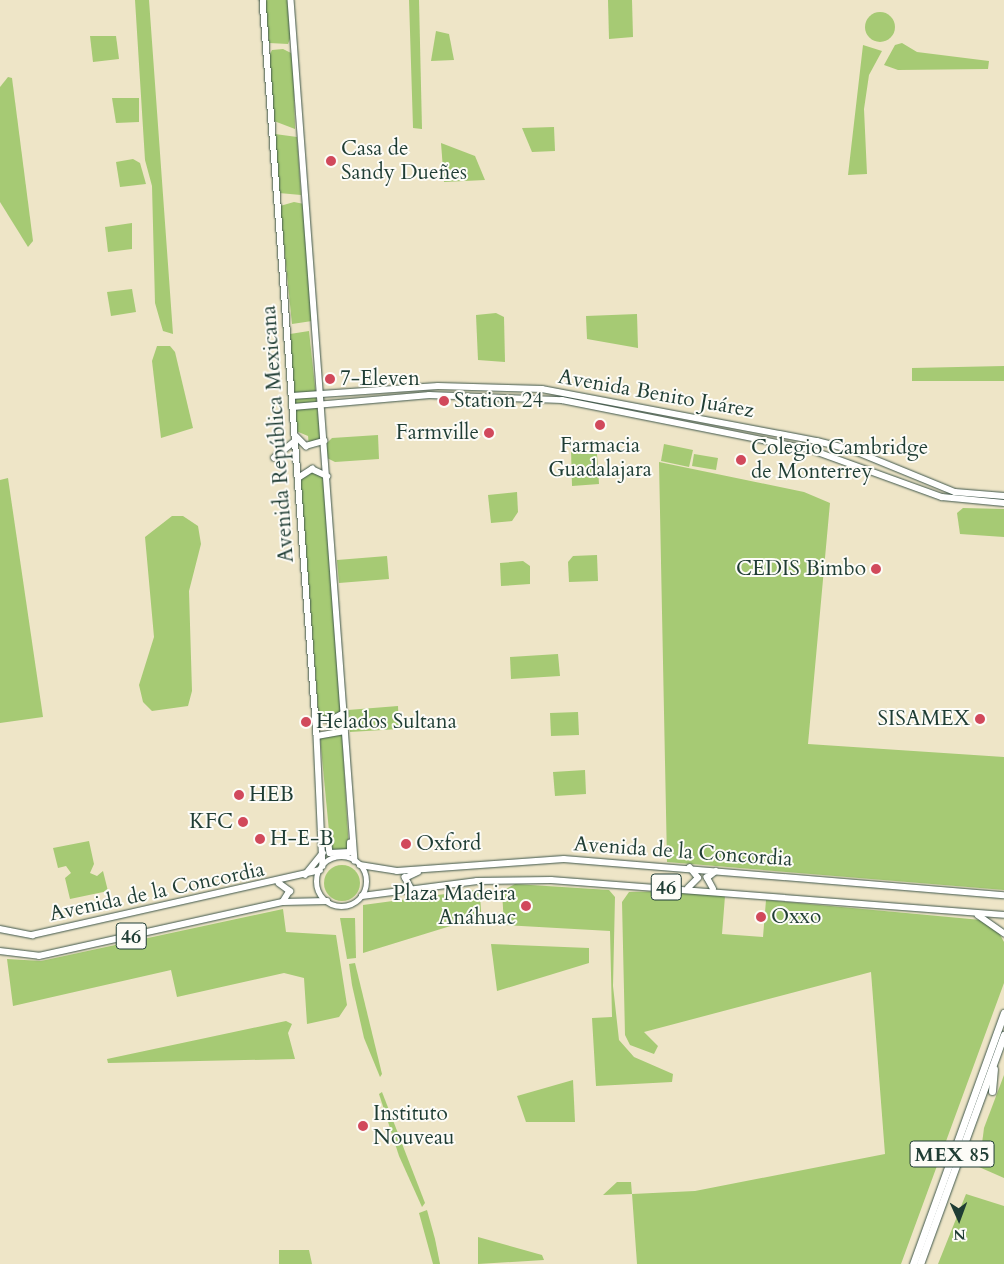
<!DOCTYPE html>
<html>
<head>
<meta charset="utf-8">
<style>
  body { margin:0 }
  #map { position:relative; width:1004px; height:1264px; overflow:hidden; background:#eee5c7; font-family:Cardo,serif }
  div>[style] { position:absolute }
  [style*='--x'] { left:calc(var(--x)*1px); top:calc(var(--y)*1px); width:calc(var(--w)*1px); rotate:calc(var(--a)*1deg) }
  .green>* { inset:0; background:#a6ca74 }
  .round { border-radius:50% }
  .roads { filter:drop-shadow(0 0 1px #3e564a) drop-shadow(0 0 1px #3e564a) }
  .major>* { height:5.5px; margin:-2.75px; padding:0 2.75px; transform-origin:2.75px; border-radius:2.75px; background:#fff }
  .major>.ring { margin:-2.75px; padding:0; box-sizing:content-box; background:none; border:5.5px solid #fff; border-radius:50% }
  .highway>* { height:7px; margin:-3.5px; padding:0 3.5px; transform-origin:3.5px; border-radius:3.5px; background:#fff }
  .dots>* { width:14px; height:14px; translate:-50% -50%; box-sizing:border-box; border:2px solid #fdfcf7; border-radius:50% }
  span { translate:-50% -50%; white-space:nowrap; text-align:center; line-height:1.15; -webkit-text-stroke:4px #fdfcf7; paint-order:stroke }
  .shield-label span { padding:1px 4px; background:#fdfcf7; border:1px solid; border-radius:4px; -webkit-text-stroke-width:0 }
  .shield-label { font-size:20px; color:#1f3d34; font-weight:700 }
  .poi-label { font-size:21px; color:#1f3d34 }
  .left { translate:0 -50%; text-align:left }
  .right { translate:-100% -50%; text-align:right }
  .street-label { font-size:21px; color:#1f3d34 }
  .north { position:absolute; left:934px; top:1194px; width:50px; height:50px; -webkit-text-stroke:4px #fdfcf7; paint-order:stroke; rotate:178deg; font-size:14px; font-weight:700; line-height:20px; text-align:center; color:#1f3d34 }
  .north::after { content:''; display:block; margin:auto; width:18px; height:22px; background:#1f3d34; clip-path:polygon(50% 0,100% 100%,50% 72%,0 100%) }
</style>
</head>
<body>
<div id="map">
  <div class="green">
    <div style="clip-path:polygon(135px 0,149px 0,173px 334px,163px 331px,155px 303px,152px 186px,145px 160px)"></div>
    <div style="clip-path:polygon(265px 0,289px 0,291px 36px,288px 44px,269px 43px)"></div>
    <div style="clip-path:polygon(409px 0,419px 0,422px 129px,413px 128px)"></div>
    <div style="clip-path:polygon(608px 0,632px 0,633px 37px,609px 39px)"></div>
    <div class="round" style="left:865px;top:12px;width:30px;height:30px"></div>
    <div style="clip-path:polygon(436px 31px,449px 34px,454px 60px,431px 61px)"></div>
    <div style="clip-path:polygon(90px 36px,116px 36px,119px 59px,93px 62px)"></div>
    <div style="clip-path:polygon(902px 43px,917px 52px,989px 61px,988px 69px,898px 70px,884px 65px,895px 45px)"></div>
    <div style="clip-path:polygon(863px 45px,882px 51px,869px 75px,864px 109px,867px 174px,848px 175px)"></div>
    <div style="clip-path:polygon(283px 49px,293px 54px,295px 129px,274px 121px,269px 56px,272px 50px)"></div>
    <div style="clip-path:polygon(8px 77px,12px 78px,33px 241px,28px 247px,0 202px,0 87px)"></div>
    <div style="clip-path:polygon(112px 98px,139px 98px,139px 122px,116px 123px)"></div>
    <div style="clip-path:polygon(554px 127px,555px 151px,532px 152px,522px 128px)"></div>
    <div style="clip-path:polygon(275px 134px,297px 137px,301px 195px,279px 193px)"></div>
    <div style="clip-path:polygon(441px 143px,475px 156px,485px 180px,444px 182px)"></div>
    <div style="clip-path:polygon(133px 159px,140px 163px,146px 184px,120px 187px,116px 162px)"></div>
    <div style="clip-path:polygon(294px 202px,304px 204px,312px 321px,292px 324px,280px 206px)"></div>
    <div style="clip-path:polygon(132px 223px,132px 249px,108px 252px,105px 227px)"></div>
    <div style="clip-path:polygon(132px 289px,136px 312px,111px 316px,107px 292px)"></div>
    <div style="clip-path:polygon(496px 313px,504px 317px,505px 362px,478px 360px,476px 315px)"></div>
    <div style="clip-path:polygon(637px 314px,638px 348px,587px 339px,586px 316px)"></div>
    <div style="clip-path:polygon(309px 331px,321px 442px,309px 446px,308px 436px,296px 431px,290px 334px)"></div>
    <div style="clip-path:polygon(157px 346px,170px 346px,175px 352px,193px 428px,161px 438px,152px 361px)"></div>
    <div style="clip-path:polygon(1004px 366px,1004px 381px,912px 381px,912px 368px)"></div>
    <div style="clip-path:polygon(378px 435px,379px 459px,335px 462px,327px 458px,326px 444px,332px 438px)"></div>
    <div style="clip-path:polygon(664px 444px,693px 450px,689px 467px,661px 461px)"></div>
    <div style="clip-path:polygon(571px 450px,597px 454px,599px 484px,572px 486px)"></div>
    <div style="clip-path:polygon(694px 454px,718px 458px,716px 470px,692px 466px)"></div>
    <div style="clip-path:polygon(659px 462px,804px 492px,830px 503px,808px 744px,1004px 757px,1004px 890px,667px 862px)"></div>
    <div style="clip-path:polygon(315px 471px,323px 476px,341px 716px,319px 720px,300px 475px)"></div>
    <div style="clip-path:polygon(8px 478px,43px 717px,0 723px,0 480px)"></div>
    <div style="clip-path:polygon(517px 492px,518px 512px,512px 521px,491px 523px,488px 495px)"></div>
    <div style="clip-path:polygon(963px 508px,1004px 509px,1004px 537px,960px 534px,957px 513px)"></div>
    <div style="clip-path:polygon(172px 516px,183px 516px,198px 526px,201px 544px,189px 591px,192px 691px,188px 706px,152px 711px,143px 702px,139px 685px,154px 637px,145px 537px)"></div>
    <div style="clip-path:polygon(597px 555px,598px 581px,569px 582px,568px 562px,573px 556px)"></div>
    <div style="clip-path:polygon(387px 556px,389px 579px,339px 583px,337px 560px)"></div>
    <div style="clip-path:polygon(523px 561px,530px 566px,530px 584px,501px 586px,500px 563px)"></div>
    <div style="clip-path:polygon(558px 654px,560px 676px,511px 679px,510px 657px)"></div>
    <div style="clip-path:polygon(398px 706px,399px 729px,350px 732px,348px 710px)"></div>
    <div style="clip-path:polygon(578px 712px,579px 735px,551px 736px,550px 713px)"></div>
    <div style="clip-path:polygon(342px 733px,349px 851px,331px 852px,320px 737px)"></div>
    <div style="clip-path:polygon(585px 770px,586px 794px,555px 796px,553px 772px)"></div>
    <div style="clip-path:polygon(89px 841px,94px 864px,90px 873px,97px 876px,103px 871px,108px 891px,70px 899px,65px 878px,71px 873px,66px 866px,58px 868px,53px 848px)"></div>
    <div class="round" style="left:324px;top:865px;width:36px;height:36px"></div>
    <div style="clip-path:polygon(515px 884px,609px 890px,615px 897px,613px 986px,619px 1040px,634px 1057px,673px 1074px,672px 1082px,596px 1086px,592px 1018px,612px 1017px,610px 931px,504px 925px,502px 891px)"></div>
    <div style="clip-path:polygon(475px 890px,480px 895px,482px 925px,457px 924px,363px 953px,363px 905px)"></div>
    <div style="clip-path:polygon(674px 891px,725px 896px,722px 934px,763px 937px,766px 900px,981px 920px,998px 931px,1004px 942px,1004px 983px,901px 1264px,637px 1264px,632px 1194px,603px 1195px,617px 1182px,631px 1182px,632px 1194px,695px 1191px,885px 1154px,871px 972px,644px 1032px,658px 1046px,654px 1054px,630px 1045px,625px 1035px,622px 902px,629px 892px)"></div>
    <div style="clip-path:polygon(283px 909px,286px 932px,336px 935px,347px 1005px,339px 1017px,307px 1024px,304px 978px,284px 973px,177px 997px,171px 970px,13px 1006px,7px 959px,41px 961px)"></div>
    <div style="clip-path:polygon(340px 918px,355px 918px,356px 958px,347px 959px)"></div>
    <div style="clip-path:polygon(491px 944px,589px 948px,589px 963px,497px 991px)"></div>
    <div style="clip-path:polygon(355px 963px,382px 1074px,380px 1077px,364px 1038px,352px 985px,349px 964px)"></div>
    <div style="clip-path:polygon(286px 1021px,292px 1024px,288px 1033px,295px 1059px,108px 1063px,107px 1059px)"></div>
    <div style="clip-path:polygon(1004px 1075px,1004px 1178px,979px 1167px,984px 1128px)"></div>
    <div style="clip-path:polygon(573px 1080px,575px 1122px,526px 1122px,517px 1096px)"></div>
    <div style="clip-path:polygon(382px 1092px,425px 1203px,422px 1207px,399px 1156px,379px 1094px)"></div>
    <div style="clip-path:polygon(966px 1194px,1004px 1206px,1004px 1264px,938px 1264px)"></div>
    <div style="clip-path:polygon(427px 1210px,435px 1239px,440px 1264px,433px 1264px,419px 1213px)"></div>
    <div style="clip-path:polygon(478px 1237px,542px 1255px,544px 1260px,478px 1264px)"></div>
    <div style="clip-path:polygon(279px 1250px,309px 1250px,312px 1264px,279px 1264px)"></div>
  </div>
  <div class="roads">
    <div class="major">
      <div style="--x:263;--y:0;--w:738;--a:85.8"></div>
      <div style="--x:317;--y:736;--w:130;--a:87.4"></div>
      <div style="--x:291;--y:0;--w:863;--a:85.75"></div>
      <div style="--x:292;--y:396;--w:146;--a:-3.9"></div>
      <div style="--x:438;--y:386;--w:104;--a:1.7"></div>
      <div style="--x:542;--y:389;--w:280;--a:10.7"></div>
      <div style="--x:817;--y:441;--w:34;--a:14"></div>
      <div style="--x:850;--y:449;--w:113;--a:22.3"></div>
      <div style="--x:955;--y:492;--w:49;--a:4.7"></div>
      <div style="--x:293;--y:407;--w:137;--a:-5"></div>
      <div style="--x:429;--y:395;--w:133;--a:2.2"></div>
      <div style="--x:562;--y:400;--w:255;--a:11.3"></div>
      <div style="--x:812;--y:450;--w:138;--a:19.9"></div>
      <div style="--x:942;--y:497;--w:62;--a:5.5"></div>
      <div style="--x:295;--y:435;--w:16;--a:45"></div>
      <div style="--x:306;--y:446;--w:19;--a:-16"></div>
      <div style="--x:274;--y:458;--w:27;--a:-39"></div>
      <div style="--x:298;--y:478;--w:17;--a:-33"></div>
      <div style="--x:312;--y:469;--w:17;--a:25"></div>
      <div style="--x:316;--y:718;--w:15;--a:8"></div>
      <div style="--x:331;--y:720;--w:15;--a:-28"></div>
      <div style="--x:317;--y:736;--w:28;--a:-10"></div>
      <div style="--x:323;--y:832;--w:6;--a:31"></div>
      <div style="--x:328;--y:835;--w:18;--a:84"></div>
      <div style="--x:330;--y:853;--w:20;--a:-3"></div>
      <div style="--x:350;--y:852;--w:9;--a:-90"></div>
      <div class="ring" style="left:317px;top:857px;width:44.5px;height:44.5px"></div>
      <div style="--x:360;--y:865;--w:37;--a:9"></div>
      <div style="--x:397;--y:871;--w:167;--a:-4.1"></div>
      <div style="--x:564;--y:859;--w:441;--a:4.7"></div>
      <div style="--x:305;--y:875;--w:28;--a:-51"></div>
      <div style="--x:279;--y:883;--w:14;--a:36"></div>
      <div style="--x:290;--y:891;--w:13;--a:122"></div>
      <div style="--x:688;--y:888;--w:14;--a:-45"></div>
      <div style="--x:698;--y:878;--w:13;--a:-129"></div>
      <div style="--x:411;--y:889;--w:13;--a:-119"></div>
      <div style="--x:405;--y:878;--w:14;--a:-25"></div>
      <div style="--x:713;--y:889;--w:13;--a:-119"></div>
      <div style="--x:707;--y:878;--w:11;--a:-38"></div>
      <div style="--x:362;--y:896;--w:116;--a:-7.4"></div>
      <div style="--x:477;--y:881;--w:74;--a:-0.8"></div>
      <div style="--x:551;--y:880;--w:454;--a:4.4"></div>
      <div style="--x:978;--y:915;--w:32;--a:35"></div>
      <div style="--x:0;--y:929;--w:33;--a:11"></div>
      <div style="--x:32;--y:935;--w:295;--a:-12.7"></div>
      <div style="--x:0;--y:951;--w:39;--a:7"></div>
      <div style="--x:39;--y:956;--w:250;--a:-12.5"></div>
      <div style="--x:283;--y:902;--w:44;--a:-1.3"></div>
    </div>
    <div class="highway">
      <div style="--x:992;--y:1091;--w:22;--a:-85"></div>
      <div style="--x:913;--y:1264;--w:267;--a:-70.1"></div>
      <div style="--x:920;--y:1264;--w:244;--a:-69.9"></div>
    </div>
  </div>
  <div class="dots">
    <div style="left:331px;top:161px;background:#d1495b"></div>
    <div style="left:330px;top:379px;background:#d1495b"></div>
    <div style="left:444px;top:401px;background:#d1495b"></div>
    <div style="left:600px;top:425px;background:#d1495b"></div>
    <div style="left:489px;top:433px;background:#d1495b"></div>
    <div style="left:741px;top:460px;background:#d1495b"></div>
    <div style="left:876px;top:569px;background:#d1495b"></div>
    <div style="left:980px;top:719px;background:#d1495b"></div>
    <div style="left:306px;top:722px;background:#d1495b"></div>
    <div style="left:239px;top:795px;background:#d1495b"></div>
    <div style="left:243px;top:822px;background:#d1495b"></div>
    <div style="left:260px;top:839px;background:#d1495b"></div>
    <div style="left:406px;top:844px;background:#d1495b"></div>
    <div style="left:526px;top:906px;background:#d1495b"></div>
    <div style="left:761px;top:917px;background:#d1495b"></div>
    <div style="left:363px;top:1126px;background:#d1495b"></div>
  </div>
  <div class="shield-label">
    <span style="left:666px;top:887px">46</span>
    <span style="left:131px;top:936px">46</span>
    <span style="left:952px;top:1154px">MEX 85</span>
  </div>
  <div class="poi-label">
    <span class="left" style="left:341px;top:161px">Casa de<br>Sandy Dueñes</span>
    <span class="left" style="left:340px;top:379px">7-Eleven</span>
    <span class="left" style="left:454px;top:401px">Station 24</span>
    <span class="right" style="left:479px;top:433px">Farmville</span>
    <span style="left:600px;top:458px">Farmacia<br>Guadalajara</span>
    <span class="left" style="left:751px;top:460px">Colegio Cambridge<br>de Monterrey</span>
    <span class="right" style="left:866px;top:569px">CEDIS Bimbo</span>
    <span class="right" style="left:970px;top:719px">SISAMEX</span>
    <span class="left" style="left:316px;top:722px">Helados Sultana</span>
    <span class="left" style="left:249px;top:795px">HEB</span>
    <span class="right" style="left:233px;top:822px">KFC</span>
    <span class="left" style="left:270px;top:839px">H-E-B</span>
    <span class="left" style="left:416px;top:844px">Oxford</span>
    <span class="right" style="left:516px;top:906px">Plaza Madeira<br>Anáhuac</span>
    <span class="left" style="left:771px;top:917px">Oxxo</span>
    <span class="left" style="left:373px;top:1126px">Instituto<br>Nouveau</span>
  </div>
  <div class="street-label">
    <span style="left:656px;top:394px;rotate:10deg">Avenida Benito Juárez</span>
    <span style="left:278px;top:434px;rotate:-94deg">Avenida República Mexicana</span>
    <span style="left:683px;top:852px;rotate:4deg">Avenida de la Concordia</span>
    <span style="left:157px;top:892px;rotate:-12deg">Avenida de la Concordia</span>
  </div>
  <div class="north">N</div>
</div>
</body>
</html>
